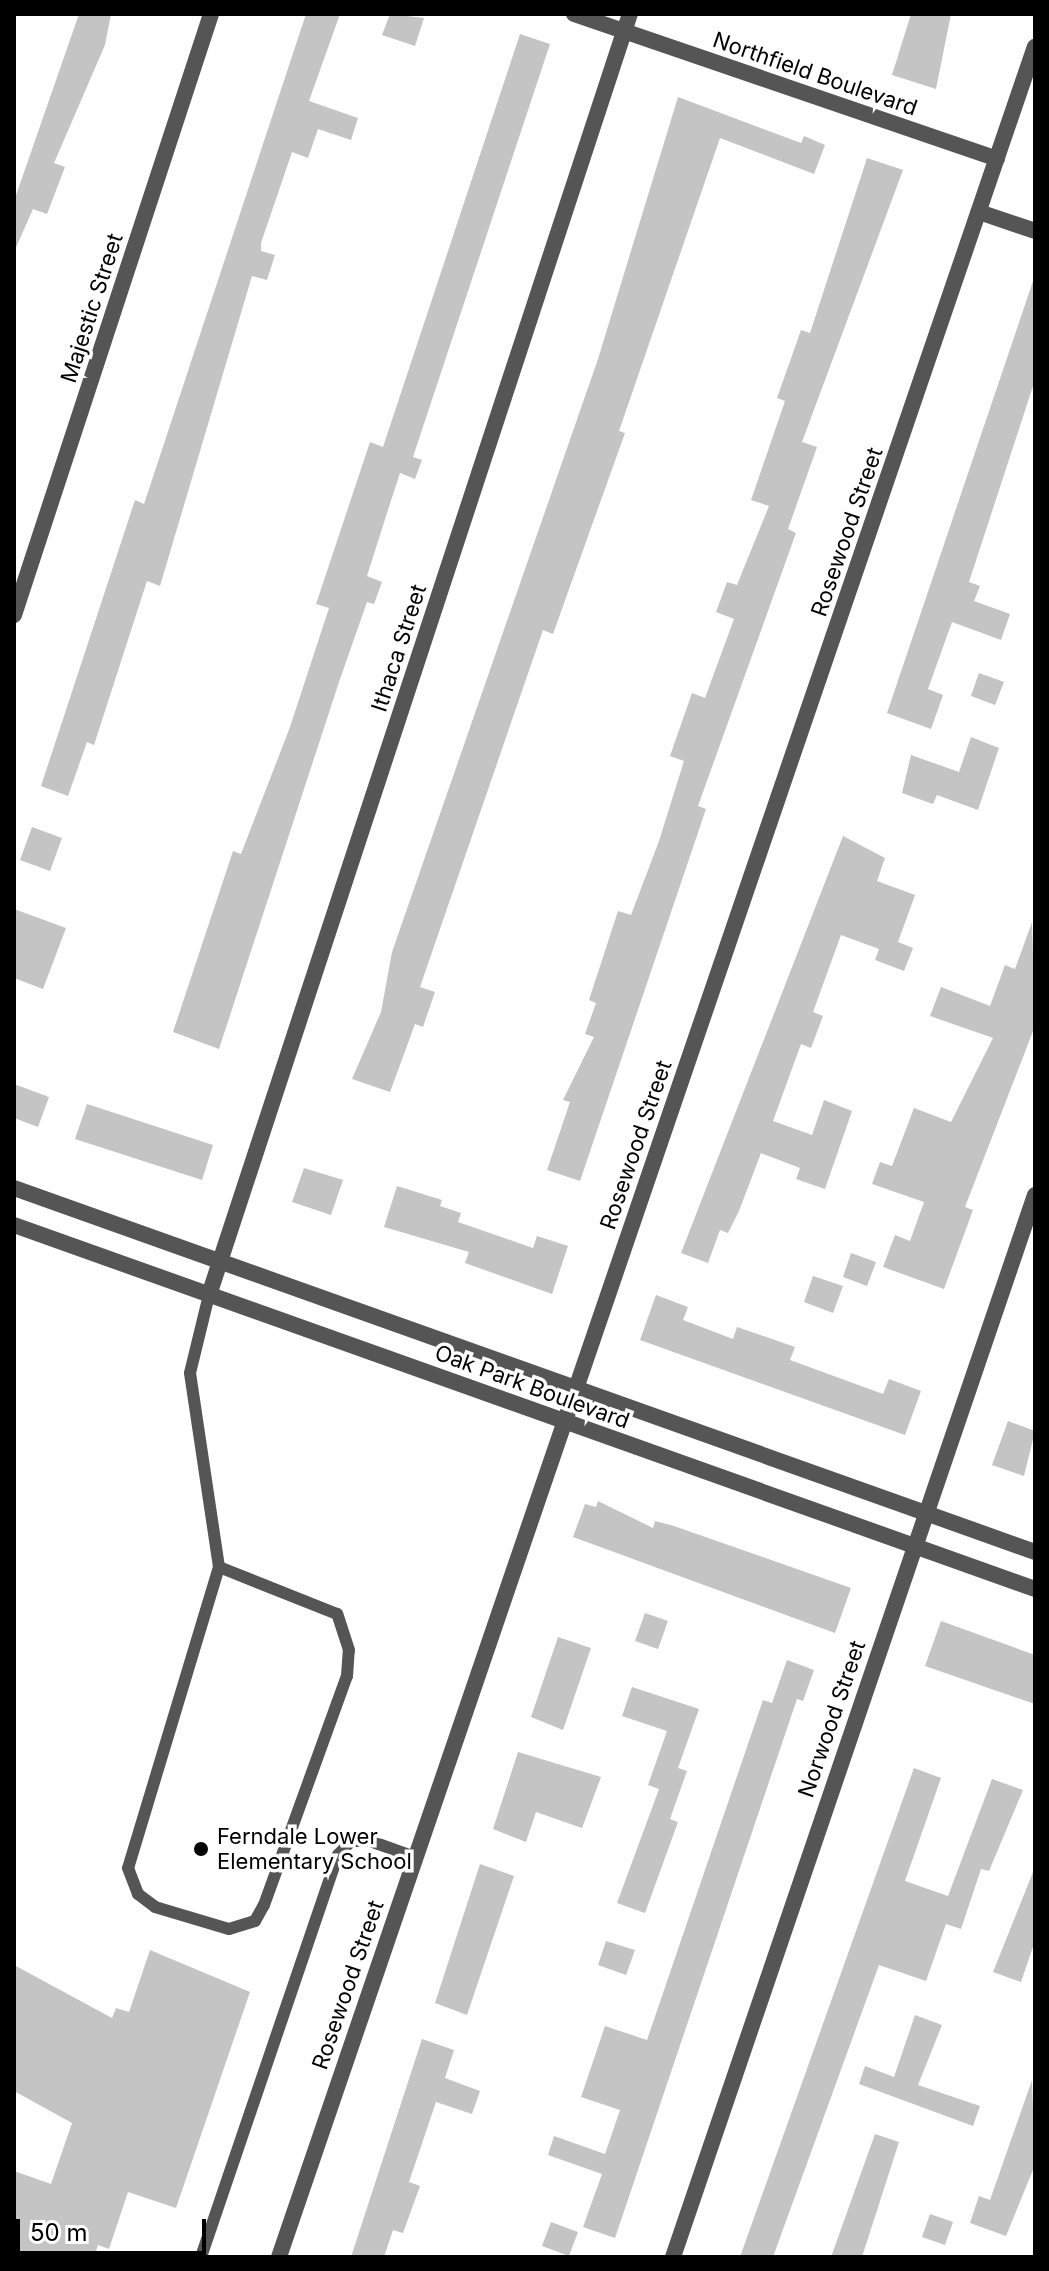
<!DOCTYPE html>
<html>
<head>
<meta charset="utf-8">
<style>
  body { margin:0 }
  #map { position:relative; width:1049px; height:2271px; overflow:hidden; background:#fff; font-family:Inter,sans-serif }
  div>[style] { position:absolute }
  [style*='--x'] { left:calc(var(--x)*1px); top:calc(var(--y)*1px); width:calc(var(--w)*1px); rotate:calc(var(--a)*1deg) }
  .building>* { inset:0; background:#c4c4c4 }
  .service>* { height:12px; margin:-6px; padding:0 6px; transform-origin:6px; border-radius:6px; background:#555 }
  .minor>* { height:16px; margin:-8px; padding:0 8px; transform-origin:8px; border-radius:8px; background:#555 }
  .tertiary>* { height:16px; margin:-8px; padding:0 8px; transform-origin:8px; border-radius:8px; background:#555 }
  .dots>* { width:22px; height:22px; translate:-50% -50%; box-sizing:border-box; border:4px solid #fff; border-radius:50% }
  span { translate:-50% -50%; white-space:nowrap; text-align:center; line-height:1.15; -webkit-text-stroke:7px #fff; paint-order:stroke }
  .street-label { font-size:22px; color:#000 }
  .poi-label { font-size:22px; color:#000 }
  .left { translate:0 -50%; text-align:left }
  .frame { position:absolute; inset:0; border:16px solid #000; pointer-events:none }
  .scale { position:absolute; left:16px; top:2219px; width:190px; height:36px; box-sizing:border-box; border:4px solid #000; border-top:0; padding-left:10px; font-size:24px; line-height:28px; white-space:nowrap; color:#000; -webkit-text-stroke:6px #fff; paint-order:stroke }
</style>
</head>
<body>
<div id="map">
  <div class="building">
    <div style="clip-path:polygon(79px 14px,111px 14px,105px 45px,54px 163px,65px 167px,47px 214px,33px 209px,14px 252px,14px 201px)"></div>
    <div style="clip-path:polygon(306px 14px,340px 14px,309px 101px,358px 118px,351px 140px,318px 129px,308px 158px,292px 152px,261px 243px,261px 251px,275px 255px,267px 280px,252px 276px,160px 586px,147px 581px,94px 745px,87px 742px,68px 796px,41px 786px,135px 500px,144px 504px)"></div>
    <div style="clip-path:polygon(390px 14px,424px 18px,415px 46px,382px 35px)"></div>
    <div style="clip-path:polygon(911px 14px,951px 14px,936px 89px,892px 75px)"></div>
    <div style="clip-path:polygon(520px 34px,550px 44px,413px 457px,422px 460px,415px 479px,400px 473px,387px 513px,367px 576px,382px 582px,374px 604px,367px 602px,339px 682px,219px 1049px,173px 1032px,233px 851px,241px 854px,290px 727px,329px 608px,316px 604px,370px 442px,383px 447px)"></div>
    <div style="clip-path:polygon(678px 97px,801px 143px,804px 136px,825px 145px,814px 174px,720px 138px,619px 431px,625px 433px,553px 634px,543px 630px,420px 987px,435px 992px,423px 1027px,415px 1024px,390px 1092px,352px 1079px,381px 1012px,392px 952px,598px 359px)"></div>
    <div style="clip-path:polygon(867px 158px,903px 170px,802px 442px,817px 447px,788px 529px,796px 533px,698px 806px,706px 809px,580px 1181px,547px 1170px,570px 1102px,563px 1100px,594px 1037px,585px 1034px,596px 1003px,589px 1000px,618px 911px,631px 915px,659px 841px,684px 761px,670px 756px,692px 693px,705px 698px,734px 619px,716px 612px,727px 582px,737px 585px,769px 506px,751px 500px,785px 401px,777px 398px,801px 330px,810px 333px)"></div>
    <div style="clip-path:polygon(1033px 281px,1035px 380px,969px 582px,980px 586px,974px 601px,1010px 614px,1001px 640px,952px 622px,928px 689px,943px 695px,931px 729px,887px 713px)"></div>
    <div style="clip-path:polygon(979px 673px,1004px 682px,995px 705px,971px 696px)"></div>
    <div style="clip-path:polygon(971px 737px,999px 748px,978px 810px,937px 795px,933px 804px,902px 793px,911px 755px,959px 772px)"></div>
    <div style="clip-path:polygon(32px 827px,62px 838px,50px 871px,20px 860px)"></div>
    <div style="clip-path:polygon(843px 836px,885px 858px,877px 881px,915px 895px,898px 942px,913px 948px,904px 971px,875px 960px,879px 949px,841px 935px,813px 1012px,823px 1016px,811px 1048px,801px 1044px,773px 1121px,812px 1135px,824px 1100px,852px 1111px,825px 1189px,796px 1179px,800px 1168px,761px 1153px,739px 1211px,728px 1233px,720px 1230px,708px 1263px,681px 1253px)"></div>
    <div style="clip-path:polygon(14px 909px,66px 928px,43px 989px,14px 978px)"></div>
    <div style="clip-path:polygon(1032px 922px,1035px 1026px,965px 1207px,973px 1210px,944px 1289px,883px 1267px,895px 1235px,910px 1241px,924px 1202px,872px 1184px,880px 1162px,892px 1166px,914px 1108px,951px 1122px,993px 1038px,930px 1016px,941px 987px,990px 1006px,1005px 965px,1015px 969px)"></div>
    <div style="clip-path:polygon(14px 1084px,49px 1097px,38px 1127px,14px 1118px)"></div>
    <div style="clip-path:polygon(87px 1104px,213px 1145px,202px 1180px,75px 1139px)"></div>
    <div style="clip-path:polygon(304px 1168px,343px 1180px,331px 1215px,292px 1202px)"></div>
    <div style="clip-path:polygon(397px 1186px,442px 1200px,440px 1206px,461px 1213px,458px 1222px,533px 1248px,537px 1236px,568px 1246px,552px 1294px,465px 1263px,469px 1252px,384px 1227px)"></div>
    <div style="clip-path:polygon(851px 1253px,876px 1262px,867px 1286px,843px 1277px)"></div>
    <div style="clip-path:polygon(813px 1276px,843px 1286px,833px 1313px,804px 1302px)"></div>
    <div style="clip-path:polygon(656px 1295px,688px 1307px,683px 1320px,733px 1339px,737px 1327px,795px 1347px,790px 1360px,883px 1394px,889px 1379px,921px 1391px,905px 1435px,640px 1340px)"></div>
    <div style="clip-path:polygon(1008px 1421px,1035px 1431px,1024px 1476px,992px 1465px)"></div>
    <div style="clip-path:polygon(598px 1501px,653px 1528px,655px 1521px,674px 1526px,851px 1588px,835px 1633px,573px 1537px,585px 1504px,596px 1507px)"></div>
    <div style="clip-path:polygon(645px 1613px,668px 1621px,658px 1649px,635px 1641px)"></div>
    <div style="clip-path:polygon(941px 1621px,1035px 1655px,1035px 1704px,925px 1666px)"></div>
    <div style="clip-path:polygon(558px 1637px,591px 1648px,563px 1730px,531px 1717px)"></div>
    <div style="clip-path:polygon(787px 1660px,814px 1670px,803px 1701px,797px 1699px,615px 2238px,583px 2227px,602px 2174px,548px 2155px,554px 2136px,605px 2154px,620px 2110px,581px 2097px,605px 2026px,647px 2040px,763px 1700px,772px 1703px)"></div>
    <div style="clip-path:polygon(632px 1687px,699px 1709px,678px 1768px,687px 1771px,670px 1819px,678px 1822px,645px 1913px,617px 1903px,659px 1789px,648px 1785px,667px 1731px,622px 1716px)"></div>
    <div style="clip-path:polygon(518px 1752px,601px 1777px,582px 1828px,536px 1812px,526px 1842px,493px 1829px)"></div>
    <div style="clip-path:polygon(914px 1768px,941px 1778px,905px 1881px,948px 1896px,992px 1779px,1023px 1790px,989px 1871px,981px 1869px,961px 1929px,946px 1924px,926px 1981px,879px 1965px,773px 2257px,740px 2257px)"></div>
    <div style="clip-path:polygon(480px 1864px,514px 1876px,467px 2015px,435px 2003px)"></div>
    <div style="clip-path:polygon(1035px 1867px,1035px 1941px,1021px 1982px,993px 1972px)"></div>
    <div style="clip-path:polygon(606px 1941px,635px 1950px,626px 1975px,598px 1965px)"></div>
    <div style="clip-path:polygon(150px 1950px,250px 1992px,176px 2208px,128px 2192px,109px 2249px,98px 2245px,94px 2257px,14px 2257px,14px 2171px,51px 2184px,72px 2123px,14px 2091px,14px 1965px,112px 2018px,116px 2008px,129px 2012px)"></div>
    <div style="clip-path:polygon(915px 2015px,942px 2025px,918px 2085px,980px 2106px,973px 2126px,859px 2084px,865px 2066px,894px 2077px)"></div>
    <div style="clip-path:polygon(422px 2039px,454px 2050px,445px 2078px,480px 2091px,472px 2114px,436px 2102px,409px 2182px,420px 2186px,403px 2233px,393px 2230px,384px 2257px,351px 2257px)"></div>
    <div style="clip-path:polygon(1032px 2080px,1035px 2165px,1006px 2236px,970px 2223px,979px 2196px,990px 2200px)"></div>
    <div style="clip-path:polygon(875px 2134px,899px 2142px,862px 2257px,831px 2257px)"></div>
    <div style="clip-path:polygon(930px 2214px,953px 2222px,945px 2245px,922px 2237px)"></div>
    <div style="clip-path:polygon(551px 2222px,578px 2232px,569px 2256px,542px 2246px)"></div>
  </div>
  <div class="service">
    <div style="--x:209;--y:1295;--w:80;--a:103.7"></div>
    <div style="--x:190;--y:1373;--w:196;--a:81.5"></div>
    <div style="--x:219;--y:1567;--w:314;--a:106.8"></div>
    <div style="--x:128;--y:1868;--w:28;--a:69"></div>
    <div style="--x:138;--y:1894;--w:21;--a:37"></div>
    <div style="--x:155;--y:1907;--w:77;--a:16.6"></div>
    <div style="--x:229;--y:1929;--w:27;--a:-17"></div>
    <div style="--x:255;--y:1921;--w:18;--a:-61"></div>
    <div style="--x:264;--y:1905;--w:244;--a:-70.1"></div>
    <div style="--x:347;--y:1676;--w:26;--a:-86"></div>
    <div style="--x:349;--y:1650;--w:38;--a:-108"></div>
    <div style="--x:337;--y:1614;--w:127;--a:-158.3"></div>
    <div style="--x:201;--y:2257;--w:425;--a:-71.2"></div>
    <div style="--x:338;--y:1855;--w:19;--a:-47"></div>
    <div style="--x:351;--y:1841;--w:19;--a:0"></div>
    <div style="--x:370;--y:1841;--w:48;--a:19.6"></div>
  </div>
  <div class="minor">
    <div style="--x:574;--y:14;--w:447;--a:18.9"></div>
    <div style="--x:979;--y:212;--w:59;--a:18.7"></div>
    <div style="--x:14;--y:615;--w:632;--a:-71.85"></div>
    <div style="--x:209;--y:1295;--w:1348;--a:-71.81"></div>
    <div style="--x:279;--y:2257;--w:2336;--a:-71.12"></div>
    <div style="--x:673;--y:2257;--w:1122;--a:-71.18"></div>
  </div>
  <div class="tertiary">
    <div style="--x:14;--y:1188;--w:1084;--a:19.62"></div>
    <div style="--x:14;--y:1225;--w:1084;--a:19.62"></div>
  </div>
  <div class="dots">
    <div style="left:201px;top:1849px;background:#000"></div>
  </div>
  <div class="street-label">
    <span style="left:815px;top:74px;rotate:19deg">Northfield Boulevard</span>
    <span style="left:92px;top:308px;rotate:-72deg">Majestic Street</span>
    <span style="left:847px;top:532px;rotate:-71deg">Rosewood Street</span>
    <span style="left:399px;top:648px;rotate:-72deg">Ithaca Street</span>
    <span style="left:636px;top:1145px;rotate:-71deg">Rosewood Street</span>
    <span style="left:532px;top:1387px;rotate:20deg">Oak Park Boulevard</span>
    <span style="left:832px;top:1719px;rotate:-71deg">Norwood Street</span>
    <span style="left:348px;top:1985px;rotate:-71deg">Rosewood Street</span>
  </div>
  <div class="poi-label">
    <span class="left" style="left:217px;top:1849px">Ferndale Lower<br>Elementary School</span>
  </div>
  <div class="frame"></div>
  <div class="scale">50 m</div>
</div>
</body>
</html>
